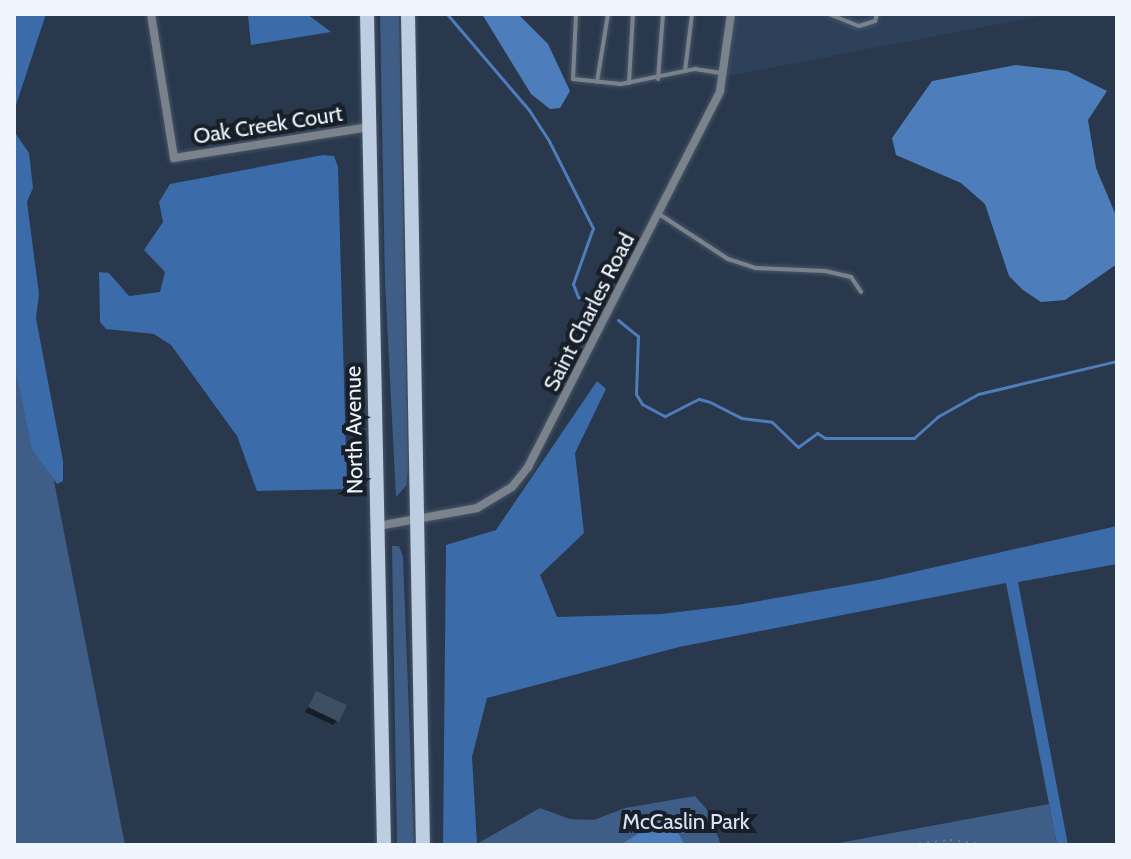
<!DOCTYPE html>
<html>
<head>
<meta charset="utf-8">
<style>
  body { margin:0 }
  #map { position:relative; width:1131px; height:859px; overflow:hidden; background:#29384c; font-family:Cabin,sans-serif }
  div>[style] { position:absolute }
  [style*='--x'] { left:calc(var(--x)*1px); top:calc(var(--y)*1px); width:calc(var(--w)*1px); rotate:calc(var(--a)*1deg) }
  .built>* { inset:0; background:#2d415a }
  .green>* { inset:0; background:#3f5e87 }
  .forest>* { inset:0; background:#3b6ba8 }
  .water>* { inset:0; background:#4d7dbb }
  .shadow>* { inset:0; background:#0007 }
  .stream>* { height:3px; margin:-1.5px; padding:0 1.5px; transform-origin:1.5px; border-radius:1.5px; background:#4d7dbb }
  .building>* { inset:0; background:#3d4d62 }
  .path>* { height:2px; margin-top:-1px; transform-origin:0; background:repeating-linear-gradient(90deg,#6e7a89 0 2px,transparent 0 8px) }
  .roads { filter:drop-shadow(0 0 2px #495668) drop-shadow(0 0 2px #495668) }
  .service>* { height:4px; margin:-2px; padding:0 2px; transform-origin:2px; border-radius:2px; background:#7a828c }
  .minor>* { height:8px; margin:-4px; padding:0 4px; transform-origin:4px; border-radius:4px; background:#7a828c }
  .primary>* { height:14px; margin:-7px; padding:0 7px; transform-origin:7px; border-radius:7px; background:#bdcde2 }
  span { translate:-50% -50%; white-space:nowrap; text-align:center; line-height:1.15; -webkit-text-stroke:8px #181f28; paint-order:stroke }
  .street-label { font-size:22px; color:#eff5fc }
  .park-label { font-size:22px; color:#d7e4f6 }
  .frame { position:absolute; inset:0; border:16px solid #eff5fc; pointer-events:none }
</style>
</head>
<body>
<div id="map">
  <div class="built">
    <div style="clip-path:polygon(735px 14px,1050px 14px,728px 76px)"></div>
  </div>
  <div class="green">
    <div style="clip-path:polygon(380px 14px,399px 14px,408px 470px,406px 486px,396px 497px,385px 282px)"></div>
    <div style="clip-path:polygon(14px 276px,125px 845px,14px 845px)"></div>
    <div style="clip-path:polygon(392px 546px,399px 546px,403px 557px,414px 845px,397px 845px)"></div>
    <div style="clip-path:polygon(695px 796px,708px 811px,721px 845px,475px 845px,540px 808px,570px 819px,594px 820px,625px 808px)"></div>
    <div style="clip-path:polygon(1049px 804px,1057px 845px,828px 845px)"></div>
  </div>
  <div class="forest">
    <div style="clip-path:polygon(14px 14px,46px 14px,14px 111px)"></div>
    <div style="clip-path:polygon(307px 14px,331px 32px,251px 45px,248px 15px)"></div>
    <div style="clip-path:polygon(14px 131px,29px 153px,33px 188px,27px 202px,39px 294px,36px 318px,63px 461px,63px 481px,57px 484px,32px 449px,14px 362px)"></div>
    <div style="clip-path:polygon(323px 155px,334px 156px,338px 167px,347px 489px,257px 491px,237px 436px,171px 345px,154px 334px,106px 329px,100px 322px,99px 272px,109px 273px,129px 296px,160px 292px,165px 272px,144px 250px,163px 222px,159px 202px,170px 184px)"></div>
    <div style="clip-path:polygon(597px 381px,606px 389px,575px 453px,584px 533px,540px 575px,557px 617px,661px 614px,737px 605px,878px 580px,1117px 526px,1117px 564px,1018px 582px,1068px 845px,1057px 845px,1006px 583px,679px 647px,487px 698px,472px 757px,477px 844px,443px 845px,446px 545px,496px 530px)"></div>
  </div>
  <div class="water">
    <div style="clip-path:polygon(482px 14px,518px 14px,548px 44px,570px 91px,560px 108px,550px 109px,531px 94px)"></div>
    <div style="clip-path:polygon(1016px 65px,1067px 71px,1107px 91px,1088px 120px,1096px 168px,1117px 218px,1117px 264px,1065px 300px,1041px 302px,1023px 290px,1009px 276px,985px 204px,961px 183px,896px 155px,892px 138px,932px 81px)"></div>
    <div style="clip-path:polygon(662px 819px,672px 822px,685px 845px,620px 845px)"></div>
  </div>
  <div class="shadow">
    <div style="clip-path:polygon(316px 693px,338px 720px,333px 725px,305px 712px)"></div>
  </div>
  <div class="stream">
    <div style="--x:447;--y:14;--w:126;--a:49.5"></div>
    <div style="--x:529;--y:110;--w:37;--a:57"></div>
    <div style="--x:549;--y:141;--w:97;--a:63.2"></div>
    <div style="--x:593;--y:228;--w:59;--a:109.7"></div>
    <div style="--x:573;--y:284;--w:14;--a:69"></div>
    <div style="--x:578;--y:297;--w:27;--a:31"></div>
    <div style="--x:618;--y:320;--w:26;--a:39"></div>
    <div style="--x:638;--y:336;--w:58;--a:92"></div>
    <div style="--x:636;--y:394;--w:12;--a:59"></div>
    <div style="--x:642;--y:404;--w:26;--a:28"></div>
    <div style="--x:665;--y:416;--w:38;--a:-27"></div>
    <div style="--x:699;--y:399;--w:11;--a:15"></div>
    <div style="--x:710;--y:402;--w:35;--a:27"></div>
    <div style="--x:741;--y:418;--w:31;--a:7"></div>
    <div style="--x:772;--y:422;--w:36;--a:44"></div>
    <div style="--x:798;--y:447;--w:24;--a:-36"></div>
    <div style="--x:817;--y:433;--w:9;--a:32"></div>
    <div style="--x:825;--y:438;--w:89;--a:0"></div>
    <div style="--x:914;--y:438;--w:31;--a:-42"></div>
    <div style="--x:937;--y:417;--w:47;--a:-29.3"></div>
    <div style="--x:978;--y:394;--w:143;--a:-13.4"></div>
  </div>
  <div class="building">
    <div style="clip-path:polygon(316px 691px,347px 705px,339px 722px,308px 707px)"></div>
  </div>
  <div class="path">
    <div style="--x:903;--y:845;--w:47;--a:-6.1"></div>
    <div style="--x:950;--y:840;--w:38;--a:7"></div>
  </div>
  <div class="roads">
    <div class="service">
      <div style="--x:576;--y:14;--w:65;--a:92.6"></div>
      <div style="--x:573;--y:79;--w:48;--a:5.9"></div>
      <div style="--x:621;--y:84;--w:76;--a:-11.5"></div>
      <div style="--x:695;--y:69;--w:26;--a:9"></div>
      <div style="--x:829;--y:14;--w:32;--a:22"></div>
      <div style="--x:859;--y:26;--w:17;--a:-17"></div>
      <div style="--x:875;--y:21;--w:7;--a:-74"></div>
      <div style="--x:685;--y:71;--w:57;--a:-83"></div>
      <div style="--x:658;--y:79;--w:65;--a:-85.6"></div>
      <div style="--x:597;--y:82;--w:69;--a:-80.8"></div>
      <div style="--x:629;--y:83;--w:69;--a:-86.7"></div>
      <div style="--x:659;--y:214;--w:82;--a:33.1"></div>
      <div style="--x:728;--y:259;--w:28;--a:18"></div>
      <div style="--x:755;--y:268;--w:70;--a:2.5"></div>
      <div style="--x:825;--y:271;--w:27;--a:13"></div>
      <div style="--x:851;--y:277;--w:18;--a:56"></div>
    </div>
    <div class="minor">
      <div style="--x:151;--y:14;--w:146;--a:80.9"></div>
      <div style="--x:174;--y:158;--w:197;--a:-9"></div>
      <div style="--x:378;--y:526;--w:101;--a:-10.3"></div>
      <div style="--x:477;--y:508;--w:41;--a:-31"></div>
      <div style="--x:512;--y:487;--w:26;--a:-51"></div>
      <div style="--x:528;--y:467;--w:422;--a:-62.9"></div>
      <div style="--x:720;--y:91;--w:78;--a:-81.9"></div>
    </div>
    <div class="primary">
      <div style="--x:367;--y:14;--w:831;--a:88.83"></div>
      <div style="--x:408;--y:14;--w:831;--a:88.97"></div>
    </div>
  </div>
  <div class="street-label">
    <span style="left:268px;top:125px;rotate:-9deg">Oak Creek Court</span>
    <span style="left:589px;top:312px;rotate:-63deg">Saint Charles Road</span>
    <span style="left:354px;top:430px;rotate:-91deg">North Avenue</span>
  </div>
  <div class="park-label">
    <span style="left:686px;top:822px">McCaslin Park</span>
  </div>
  <div class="frame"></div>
</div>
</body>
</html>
